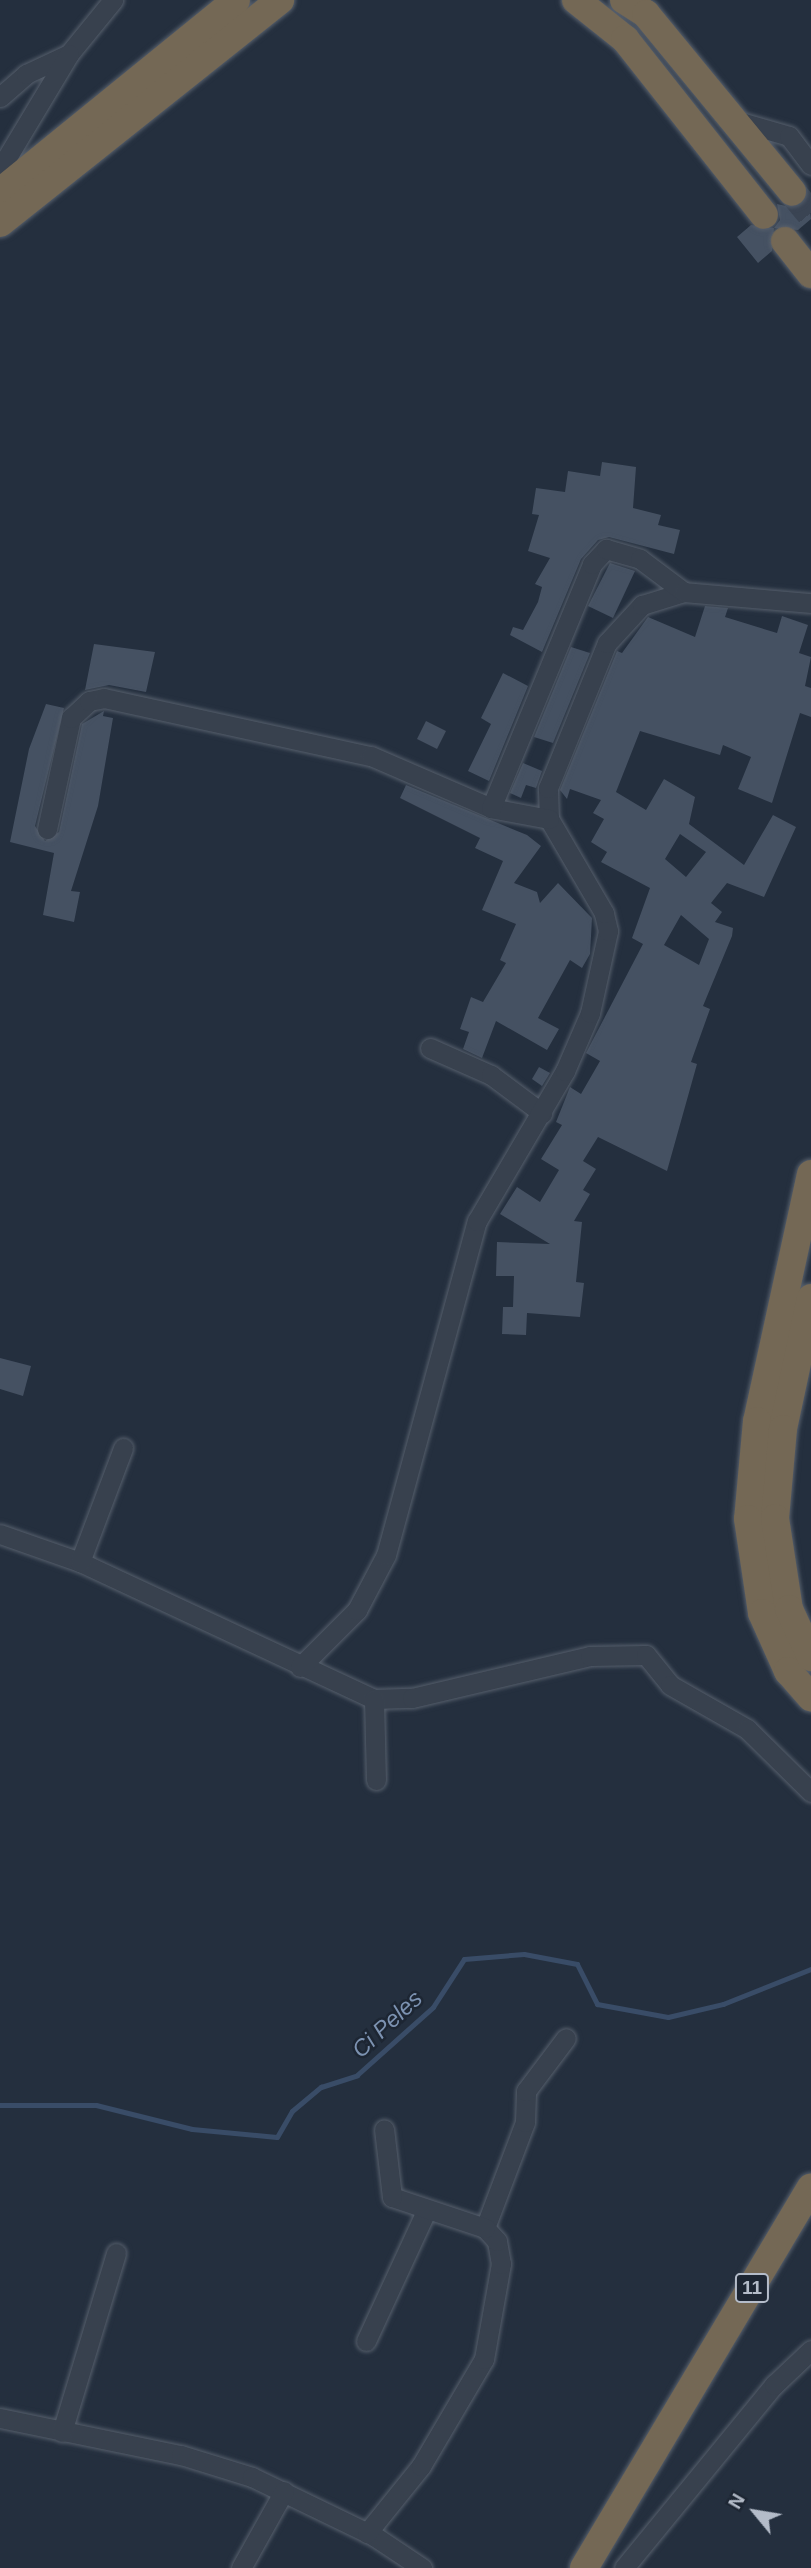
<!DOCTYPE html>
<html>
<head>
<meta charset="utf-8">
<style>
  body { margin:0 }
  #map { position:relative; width:811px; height:2568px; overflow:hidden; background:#242f3e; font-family:Arial,sans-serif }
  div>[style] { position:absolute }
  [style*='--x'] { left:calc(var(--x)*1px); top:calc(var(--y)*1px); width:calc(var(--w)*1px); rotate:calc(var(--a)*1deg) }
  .stream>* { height:5px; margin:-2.5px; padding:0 2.5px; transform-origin:2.5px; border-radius:2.5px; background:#394c67 }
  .building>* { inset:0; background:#455162 }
  .highway-tunnel>* { height:28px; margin-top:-14px; transform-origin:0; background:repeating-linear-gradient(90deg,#3a4453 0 28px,transparent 0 42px) }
  .roads { filter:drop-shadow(0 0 2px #565f6c) drop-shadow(0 0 2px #565f6c) }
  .minor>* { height:19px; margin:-9.5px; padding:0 9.5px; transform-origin:9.5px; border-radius:9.5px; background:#38414e }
  .highway>* { height:28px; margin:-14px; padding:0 14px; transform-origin:14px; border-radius:14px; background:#746855 }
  span { translate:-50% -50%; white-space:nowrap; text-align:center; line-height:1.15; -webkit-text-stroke:5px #1d2633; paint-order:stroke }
  .shield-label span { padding:2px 5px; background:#1d2633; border:2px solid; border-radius:5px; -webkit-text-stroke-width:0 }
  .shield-label { font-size:19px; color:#b4bcc9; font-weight:700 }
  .water-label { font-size:23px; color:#7c92b1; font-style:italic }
  .north { position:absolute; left:720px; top:2477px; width:70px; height:70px; -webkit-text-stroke:5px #1d2633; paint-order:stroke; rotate:300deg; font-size:19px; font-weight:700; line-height:28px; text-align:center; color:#b4bcc9 }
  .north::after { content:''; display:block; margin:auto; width:24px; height:32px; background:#b4bcc9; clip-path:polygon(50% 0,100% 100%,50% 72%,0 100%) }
</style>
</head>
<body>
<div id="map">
  <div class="stream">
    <div style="--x:0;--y:2105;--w:96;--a:0"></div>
    <div style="--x:96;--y:2105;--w:99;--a:14"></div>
    <div style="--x:192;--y:2129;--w:85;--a:5.4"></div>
    <div style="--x:277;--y:2137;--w:30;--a:-60"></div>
    <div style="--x:292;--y:2111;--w:38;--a:-40"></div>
    <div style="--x:321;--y:2087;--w:38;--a:-18"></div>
    <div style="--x:357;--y:2075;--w:102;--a:-41.8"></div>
    <div style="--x:433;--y:2007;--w:57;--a:-57.1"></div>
    <div style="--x:464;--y:1959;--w:60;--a:-4.8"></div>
    <div style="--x:524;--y:1954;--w:54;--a:10.7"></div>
    <div style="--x:577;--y:1964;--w:45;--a:63.4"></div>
    <div style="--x:597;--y:2004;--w:72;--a:10.4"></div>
    <div style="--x:668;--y:2017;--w:57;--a:-13.3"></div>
    <div style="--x:723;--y:2004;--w:95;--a:-21.7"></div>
  </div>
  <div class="building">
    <div style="clip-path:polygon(808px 193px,811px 219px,798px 230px,774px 228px,772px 251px,758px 263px,737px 237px,751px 225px,774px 228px,780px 220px,777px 204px,795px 208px)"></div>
    <div style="clip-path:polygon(602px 462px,636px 467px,633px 508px,661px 515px,658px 525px,680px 530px,674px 554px,609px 537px,598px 540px,581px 559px,542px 652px,510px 635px,513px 627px,523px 630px,538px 602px,542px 587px,535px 584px,550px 558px,528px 551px,539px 515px,532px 514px,536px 488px,565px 492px,568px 471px,600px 476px)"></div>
    <div style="clip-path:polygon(610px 563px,635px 571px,613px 618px,588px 606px)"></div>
    <div style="clip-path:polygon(evenodd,705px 606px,728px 608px,725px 617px,777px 633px,782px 616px,808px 625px,799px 653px,811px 657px,805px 686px,811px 688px,811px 717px,800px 713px,772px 803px,738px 789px,751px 757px,723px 745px,720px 755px,640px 731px,616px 792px,646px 810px,664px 779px,695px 797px,689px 824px,744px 865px,773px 815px,796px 827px,764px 897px,727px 883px,711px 903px,722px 912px,715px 922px,733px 928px,732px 936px,703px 1006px,710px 1009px,691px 1062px,697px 1064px,667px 1171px,598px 1137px,583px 1161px,596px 1169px,583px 1190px,590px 1194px,574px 1221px,582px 1222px,576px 1282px,584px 1283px,580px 1317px,527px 1313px,526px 1335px,502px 1334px,503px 1307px,513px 1307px,514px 1276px,496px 1276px,497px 1242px,550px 1244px,500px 1214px,517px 1187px,540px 1202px,559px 1170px,541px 1159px,562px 1125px,556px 1122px,570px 1087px,581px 1094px,600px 1061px,586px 1053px,643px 944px,632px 938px,650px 888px,601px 862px,607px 852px,591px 842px,604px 819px,593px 813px,601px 800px,570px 789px,567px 799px,560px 790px,617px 651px,622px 653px,648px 617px,695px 637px,705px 606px,680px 834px,706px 852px,686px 877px,665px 859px,680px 834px,705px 606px,681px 915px,709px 939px,699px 965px,664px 945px,681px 915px)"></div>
    <div style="clip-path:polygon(94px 644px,155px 652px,146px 692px,109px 685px,85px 690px)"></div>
    <div style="clip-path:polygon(571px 647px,590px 653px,553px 743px,534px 737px)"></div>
    <div style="clip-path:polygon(503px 673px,528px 686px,489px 781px,468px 771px,491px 724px,481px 718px)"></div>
    <div style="clip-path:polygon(46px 704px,64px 708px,35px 826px,45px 841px,59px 832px,82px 724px,104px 711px,103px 716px,113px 718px,98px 806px,71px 891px,80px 892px,74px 922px,43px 915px,54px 853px,10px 842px,29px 749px)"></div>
    <div style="clip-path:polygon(426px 721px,446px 731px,437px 749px,417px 739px)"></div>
    <div style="clip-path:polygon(523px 763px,542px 771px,536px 788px,526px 785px,521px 798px,510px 793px)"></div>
    <div style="clip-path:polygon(406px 785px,527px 835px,541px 846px,514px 883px,537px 892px,540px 903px,558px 883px,592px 918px,590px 954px,582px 968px,570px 960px,538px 1018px,559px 1029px,547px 1050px,496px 1021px,482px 1058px,463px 1049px,469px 1032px,460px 1029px,471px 997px,483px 1002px,506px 963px,500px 960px,516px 924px,482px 910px,503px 861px,475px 848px,480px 838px,400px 798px)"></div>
    <div style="clip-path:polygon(539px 1067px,550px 1073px,542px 1086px,532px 1079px)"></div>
    <div style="clip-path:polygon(0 1358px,31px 1366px,23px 1396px,0 1389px)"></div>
  </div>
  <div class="highway-tunnel">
    <div style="--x:792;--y:192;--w:30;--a:50"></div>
  </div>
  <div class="roads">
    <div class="minor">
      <div style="--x:0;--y:97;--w:35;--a:-41"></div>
      <div style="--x:26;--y:74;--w:47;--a:-24.9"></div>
      <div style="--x:69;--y:54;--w:70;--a:-50.8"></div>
      <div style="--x:734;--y:120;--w:57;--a:16.2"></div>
      <div style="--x:789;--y:136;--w:36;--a:53"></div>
      <div style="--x:0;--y:169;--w:134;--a:-59"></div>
      <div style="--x:549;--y:819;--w:31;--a:-92"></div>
      <div style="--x:548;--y:788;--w:157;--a:-67.9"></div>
      <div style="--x:607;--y:643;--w:52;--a:-47.4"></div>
      <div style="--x:642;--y:605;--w:44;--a:-17.2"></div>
      <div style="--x:47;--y:829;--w:114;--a:-77.8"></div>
      <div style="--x:71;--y:718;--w:25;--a:-43"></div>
      <div style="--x:89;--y:701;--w:15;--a:-11"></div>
      <div style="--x:104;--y:698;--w:273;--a:12.3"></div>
      <div style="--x:371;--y:756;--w:131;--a:23.4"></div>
      <div style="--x:430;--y:1048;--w:67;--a:23.9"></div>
      <div style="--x:491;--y:1075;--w:64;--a:36.7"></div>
      <div style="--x:0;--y:1534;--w:85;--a:19.3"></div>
      <div style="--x:80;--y:1562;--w:324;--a:25"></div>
      <div style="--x:374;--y:1699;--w:38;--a:-2"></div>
      <div style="--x:412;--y:1698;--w:183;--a:-13.3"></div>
      <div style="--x:590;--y:1656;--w:56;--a:-1"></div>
      <div style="--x:646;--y:1655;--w:38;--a:51"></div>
      <div style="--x:670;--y:1685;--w:89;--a:29.7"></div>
      <div style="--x:747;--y:1729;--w:90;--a:44.5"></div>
      <div style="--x:80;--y:1562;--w:122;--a:-69.3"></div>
      <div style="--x:300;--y:1667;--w:81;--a:-45"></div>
      <div style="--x:357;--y:1610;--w:62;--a:-62.2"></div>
      <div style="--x:386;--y:1555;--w:346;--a:-74.8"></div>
      <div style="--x:477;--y:1221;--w:174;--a:-59.6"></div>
      <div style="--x:565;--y:1071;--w:63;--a:-66.7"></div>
      <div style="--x:590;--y:1013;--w:84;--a:-77.6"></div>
      <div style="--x:608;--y:931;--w:18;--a:-103"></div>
      <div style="--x:604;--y:913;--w:109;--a:-120.3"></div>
      <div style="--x:549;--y:819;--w:59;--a:-169.3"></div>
      <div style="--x:491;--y:808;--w:264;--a:-67.5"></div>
      <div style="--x:592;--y:564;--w:21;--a:-47"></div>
      <div style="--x:606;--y:549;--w:35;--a:16"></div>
      <div style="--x:640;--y:559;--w:55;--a:36.9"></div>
      <div style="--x:684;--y:592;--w:127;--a:5"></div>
      <div style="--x:374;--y:1699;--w:81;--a:88.6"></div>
      <div style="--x:485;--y:2228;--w:113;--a:-69.3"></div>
      <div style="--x:525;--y:2122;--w:31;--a:-88"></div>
      <div style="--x:526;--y:2091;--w:66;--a:-53"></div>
      <div style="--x:366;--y:2341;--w:145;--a:-65.2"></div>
      <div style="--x:0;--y:2418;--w:185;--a:11.6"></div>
      <div style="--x:181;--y:2455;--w:74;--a:17.2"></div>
      <div style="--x:252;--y:2477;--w:136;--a:25.8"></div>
      <div style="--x:374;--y:2536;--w:58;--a:33.7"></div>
      <div style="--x:62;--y:2432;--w:187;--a:-73.2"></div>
      <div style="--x:367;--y:2533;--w:86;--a:-51.1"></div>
      <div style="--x:421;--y:2466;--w:124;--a:-59.5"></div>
      <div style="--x:484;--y:2359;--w:97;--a:-79.9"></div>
      <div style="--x:501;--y:2264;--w:23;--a:-100"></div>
      <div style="--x:497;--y:2241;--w:18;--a:-133"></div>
      <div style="--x:485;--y:2228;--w:98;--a:-161.6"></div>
      <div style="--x:392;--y:2197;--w:68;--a:-96.7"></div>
      <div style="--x:241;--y:2568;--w:88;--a:-60.8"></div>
      <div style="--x:624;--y:2568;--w:237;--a:-50.7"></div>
      <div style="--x:774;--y:2385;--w:51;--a:-43.4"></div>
    </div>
    <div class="highway">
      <div style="--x:576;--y:0;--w:63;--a:38.5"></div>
      <div style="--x:625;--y:39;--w:224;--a:51.7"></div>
      <div style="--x:624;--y:0;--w:26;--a:32"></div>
      <div style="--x:646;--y:14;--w:230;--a:50.6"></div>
      <div style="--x:0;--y:192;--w:304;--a:-39.1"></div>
      <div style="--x:0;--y:223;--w:358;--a:-38.5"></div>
      <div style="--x:785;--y:241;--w:42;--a:51.8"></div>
      <div style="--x:811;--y:1174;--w:253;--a:102.3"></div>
      <div style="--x:757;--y:1421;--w:98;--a:95.2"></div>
      <div style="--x:748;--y:1519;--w:95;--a:81.5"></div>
      <div style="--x:762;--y:1613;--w:64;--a:65.9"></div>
      <div style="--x:788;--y:1671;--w:35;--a:49"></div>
      <div style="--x:811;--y:1298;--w:134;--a:102.1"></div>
      <div style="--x:783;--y:1429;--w:89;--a:95.1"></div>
      <div style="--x:775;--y:1518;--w:92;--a:81.3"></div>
      <div style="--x:789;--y:1609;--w:53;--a:65.4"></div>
      <div style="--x:584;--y:2568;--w:443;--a:-59.2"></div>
    </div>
  </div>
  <div class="shield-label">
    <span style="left:752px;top:2288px">11</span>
  </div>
  <div class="water-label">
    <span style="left:387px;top:2024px;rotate:-43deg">Ci Peles</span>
  </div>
  <div class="north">N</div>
</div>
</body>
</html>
